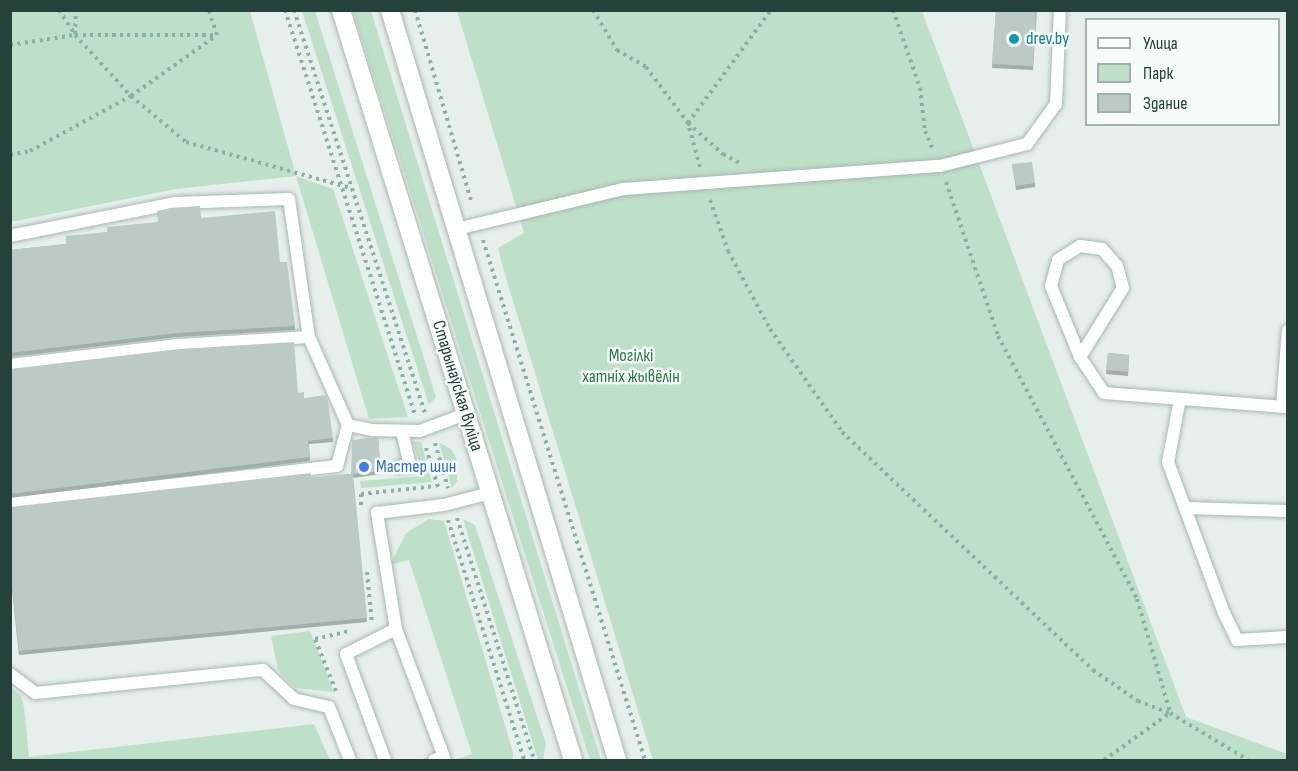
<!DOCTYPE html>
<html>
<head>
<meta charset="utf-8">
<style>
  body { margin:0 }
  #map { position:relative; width:1298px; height:771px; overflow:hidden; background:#e6efeb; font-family:"Sofia Sans Condensed",sans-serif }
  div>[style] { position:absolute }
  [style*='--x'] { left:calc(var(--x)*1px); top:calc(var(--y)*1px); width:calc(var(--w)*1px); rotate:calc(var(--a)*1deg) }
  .green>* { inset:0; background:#bfe0c8 }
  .path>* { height:4px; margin-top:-2px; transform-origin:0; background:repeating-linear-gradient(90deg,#86b3a5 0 3px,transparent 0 7.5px) }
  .roads { filter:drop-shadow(0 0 2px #a8b8b2) drop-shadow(0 0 2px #a8b8b2) }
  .service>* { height:12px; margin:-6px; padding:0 6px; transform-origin:6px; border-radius:6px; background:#fff }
  .secondary>* { height:18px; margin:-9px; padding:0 9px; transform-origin:9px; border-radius:9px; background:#fff }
  .wall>* { inset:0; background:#a1aea9 }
  .building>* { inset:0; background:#bbcac4 }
  .dots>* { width:16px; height:16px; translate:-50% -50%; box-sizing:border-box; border:3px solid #f7fbf9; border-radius:50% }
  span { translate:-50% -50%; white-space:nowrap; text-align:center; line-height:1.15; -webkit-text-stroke:5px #f7fbf9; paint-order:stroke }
  .culture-label { font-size:18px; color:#0d838f }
  .left { translate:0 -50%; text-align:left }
  .park-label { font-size:18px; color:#2d7a4b }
  .street-label { font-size:18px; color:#24423a }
  .shop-label { font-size:18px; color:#366cbe }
  .frame { position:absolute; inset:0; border:12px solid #24423a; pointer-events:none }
  .legend { position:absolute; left:1085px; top:18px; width:195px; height:108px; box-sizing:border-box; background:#f7fbf9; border:2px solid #a3b1ad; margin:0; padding:8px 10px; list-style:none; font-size:18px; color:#24423a }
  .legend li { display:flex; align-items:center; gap:12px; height:30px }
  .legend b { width:30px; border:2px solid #a3b1ad }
</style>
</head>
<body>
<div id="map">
  <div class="green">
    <div style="clip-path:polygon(11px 10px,250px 11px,296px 176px,333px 189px,408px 417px,369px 419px,296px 176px,176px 189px,11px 222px)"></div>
    <div style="clip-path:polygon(302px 11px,315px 11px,436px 397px,429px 405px)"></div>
    <div style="clip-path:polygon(353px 11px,371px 11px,601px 760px,590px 760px)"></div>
    <div style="clip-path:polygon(457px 11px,922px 11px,1186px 717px,1287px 754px,1287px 760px,653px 760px,503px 268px,498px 248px,524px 233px)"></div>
    <div style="clip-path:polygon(413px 441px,421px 442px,432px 482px,361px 488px,360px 481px,423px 476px)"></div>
    <div style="clip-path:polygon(439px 442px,451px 449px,457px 460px,457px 481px,452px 488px)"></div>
    <div style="clip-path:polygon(429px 519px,444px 521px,513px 752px,513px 760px,454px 760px,472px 754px,409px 560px,390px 565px,406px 533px)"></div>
    <div style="clip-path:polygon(463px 519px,475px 525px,546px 744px,543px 760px,538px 760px)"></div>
    <div style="clip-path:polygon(310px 631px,334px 692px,295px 688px,278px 670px,271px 636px)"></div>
    <div style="clip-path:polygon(11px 687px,21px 696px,24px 707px,29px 757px,314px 724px,330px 760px,11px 760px)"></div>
  </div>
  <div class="path">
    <div style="--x:59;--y:10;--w:30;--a:57"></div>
    <div style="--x:75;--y:35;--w:83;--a:47.4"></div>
    <div style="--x:131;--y:96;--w:72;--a:39.9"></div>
    <div style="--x:186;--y:142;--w:171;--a:15.6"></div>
    <div style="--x:285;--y:10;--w:425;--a:72.2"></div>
    <div style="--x:294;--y:10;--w:424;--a:72"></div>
    <div style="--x:415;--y:10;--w:202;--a:73.6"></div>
    <div style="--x:593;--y:10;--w:47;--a:59"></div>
    <div style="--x:617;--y:50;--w:34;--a:30"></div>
    <div style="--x:646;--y:67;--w:70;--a:53.1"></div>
    <div style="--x:688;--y:123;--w:47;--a:41.5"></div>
    <div style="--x:723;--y:154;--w:19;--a:28"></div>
    <div style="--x:893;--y:10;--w:83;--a:70.9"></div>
    <div style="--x:920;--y:88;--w:43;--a:83.4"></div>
    <div style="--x:925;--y:131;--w:21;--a:67"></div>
    <div style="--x:75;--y:34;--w:24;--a:-88"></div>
    <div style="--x:10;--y:45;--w:66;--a:-8.7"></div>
    <div style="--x:75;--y:35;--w:142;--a:0"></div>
    <div style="--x:10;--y:155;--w:20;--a:-11"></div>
    <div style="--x:30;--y:151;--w:115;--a:-28.6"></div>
    <div style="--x:131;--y:96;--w:105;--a:-35.3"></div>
    <div style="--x:217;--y:35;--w:26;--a:-108"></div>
    <div style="--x:700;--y:167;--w:46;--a:-105.3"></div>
    <div style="--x:688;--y:123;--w:140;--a:-53.7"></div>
    <div style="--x:946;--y:182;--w:163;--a:71.3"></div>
    <div style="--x:998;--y:336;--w:297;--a:62.1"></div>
    <div style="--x:1137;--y:599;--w:118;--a:73.7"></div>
    <div style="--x:710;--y:200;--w:54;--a:70.6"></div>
    <div style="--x:728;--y:251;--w:89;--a:61.7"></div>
    <div style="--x:770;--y:329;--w:126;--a:55"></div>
    <div style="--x:842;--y:432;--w:346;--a:43.5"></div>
    <div style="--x:1093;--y:670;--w:55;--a:34.6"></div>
    <div style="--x:1138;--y:701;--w:34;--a:21"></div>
    <div style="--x:1170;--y:713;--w:91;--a:31.1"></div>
    <div style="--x:483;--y:240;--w:545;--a:72.7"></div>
    <div style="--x:435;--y:443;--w:47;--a:73.9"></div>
    <div style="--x:426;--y:448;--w:44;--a:72.8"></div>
    <div style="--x:361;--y:505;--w:11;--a:-90"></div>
    <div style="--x:361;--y:494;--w:76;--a:-6"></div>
    <div style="--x:457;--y:518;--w:254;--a:72.3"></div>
    <div style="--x:448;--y:520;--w:252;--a:72.4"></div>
    <div style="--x:367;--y:572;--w:52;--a:84.5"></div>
    <div style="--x:336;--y:691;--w:56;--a:-112"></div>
    <div style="--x:315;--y:639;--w:35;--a:-13"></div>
    <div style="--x:1104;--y:760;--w:81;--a:-35.5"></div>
  </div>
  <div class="roads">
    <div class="service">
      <div style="--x:457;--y:229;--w:172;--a:-13.5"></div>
      <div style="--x:624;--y:189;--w:317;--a:-4.2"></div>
      <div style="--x:940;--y:166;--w:90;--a:-14.2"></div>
      <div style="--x:1027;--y:144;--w:49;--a:-54.1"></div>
      <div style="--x:1056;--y:104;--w:94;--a:-87.6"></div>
      <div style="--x:10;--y:236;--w:168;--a:-11.3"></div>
      <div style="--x:175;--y:203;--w:114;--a:-2"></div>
      <div style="--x:289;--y:199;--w:139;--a:81.8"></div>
      <div style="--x:309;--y:337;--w:96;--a:66.1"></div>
      <div style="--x:348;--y:425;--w:42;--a:105"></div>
      <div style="--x:337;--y:466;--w:329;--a:173.5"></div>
      <div style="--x:1080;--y:357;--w:81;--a:-58.1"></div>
      <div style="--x:1123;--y:288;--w:23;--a:-105"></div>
      <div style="--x:1117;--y:266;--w:23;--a:-131"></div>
      <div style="--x:1102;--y:249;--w:22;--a:-172"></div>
      <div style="--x:1080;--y:246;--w:26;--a:148"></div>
      <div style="--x:1058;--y:260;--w:27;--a:105"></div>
      <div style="--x:1051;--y:286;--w:77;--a:67.8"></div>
      <div style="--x:1080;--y:357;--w:43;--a:56.3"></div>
      <div style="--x:1104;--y:393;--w:185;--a:4.4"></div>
      <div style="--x:10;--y:365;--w:169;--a:-6.8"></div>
      <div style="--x:178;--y:345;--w:131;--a:-3.5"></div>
      <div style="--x:1180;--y:399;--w:64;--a:100.8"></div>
      <div style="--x:1168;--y:462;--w:161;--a:69.7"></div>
      <div style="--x:1224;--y:613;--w:30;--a:64"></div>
      <div style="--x:1237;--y:640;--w:51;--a:-3.4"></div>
      <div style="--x:1282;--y:406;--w:76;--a:-85.5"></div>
      <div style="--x:348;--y:425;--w:25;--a:12"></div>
      <div style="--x:372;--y:430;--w:48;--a:1.2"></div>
      <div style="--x:420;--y:431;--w:48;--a:-20.7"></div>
      <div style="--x:398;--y:467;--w:12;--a:-5"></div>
      <div style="--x:410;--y:466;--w:36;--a:-103"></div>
      <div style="--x:1185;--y:508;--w:103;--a:1.7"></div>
      <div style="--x:10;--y:674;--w:31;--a:37"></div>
      <div style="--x:35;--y:693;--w:229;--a:-5.8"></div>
      <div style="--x:263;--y:670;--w:42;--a:43.1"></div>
      <div style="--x:294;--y:699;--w:36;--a:13"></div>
      <div style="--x:329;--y:707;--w:57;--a:68.4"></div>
      <div style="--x:385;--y:760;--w:113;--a:-110.2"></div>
      <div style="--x:346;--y:654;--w:56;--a:-26.6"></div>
      <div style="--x:434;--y:760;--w:10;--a:-17"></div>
      <div style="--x:444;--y:757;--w:137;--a:-110.6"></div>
      <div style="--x:396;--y:629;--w:118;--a:-99.3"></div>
      <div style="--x:377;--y:513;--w:67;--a:-6.8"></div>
      <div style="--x:444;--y:505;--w:48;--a:-14.6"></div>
    </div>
    <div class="secondary">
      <div style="--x:341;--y:10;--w:785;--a:72.81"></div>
      <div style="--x:390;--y:10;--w:784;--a:73.16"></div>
    </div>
  </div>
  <div class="wall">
    <div style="clip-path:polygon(996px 10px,1037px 10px,1033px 70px,992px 68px)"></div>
    <div style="clip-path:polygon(1012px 164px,1035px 183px,1035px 187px,1016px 190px)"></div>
    <div style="clip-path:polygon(201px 218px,280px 262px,295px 326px,295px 330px,177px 337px,10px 357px,10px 250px,66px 244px,107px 232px,158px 222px)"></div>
    <div style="clip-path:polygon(1108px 353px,1129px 355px,1128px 376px,1106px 374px)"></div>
    <div style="clip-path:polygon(10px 369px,298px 393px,304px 398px,333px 438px,333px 442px,309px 444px,310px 461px,10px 498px)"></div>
    <div style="clip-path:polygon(378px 437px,381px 474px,353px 478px,367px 622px,19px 655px,10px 571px,311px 478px,351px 474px)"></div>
  </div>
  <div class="building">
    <div style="clip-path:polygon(996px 10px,1036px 10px,1033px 66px,992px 64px)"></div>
    <div style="clip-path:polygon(1032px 162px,1035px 183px,1016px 186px,1012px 164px)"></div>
    <div style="clip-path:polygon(200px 206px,201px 218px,275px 211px,280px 262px,287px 262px,295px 326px,177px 333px,10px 353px,10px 250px,66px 244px,66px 236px,107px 232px,107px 227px,158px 222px,157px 211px,170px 208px)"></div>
    <div style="clip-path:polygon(294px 342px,298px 393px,304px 392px,304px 398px,327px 395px,333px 438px,308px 441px,310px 457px,10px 494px,10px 369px,179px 349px)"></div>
    <div style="clip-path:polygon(1108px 353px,1129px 355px,1128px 372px,1106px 370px)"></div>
    <div style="clip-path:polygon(378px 437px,381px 471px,353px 474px,367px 618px,19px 651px,10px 567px,10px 507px,311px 473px,311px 478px,351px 474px,352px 440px)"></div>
  </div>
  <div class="dots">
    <div style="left:1014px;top:39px;background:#0f9aa8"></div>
    <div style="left:364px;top:467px;background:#3f7fe0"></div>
  </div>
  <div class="culture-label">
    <span class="left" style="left:1026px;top:39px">drev.by</span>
  </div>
  <div class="park-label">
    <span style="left:631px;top:367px">Могілкі<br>хатніх жывёлін</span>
  </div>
  <div class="street-label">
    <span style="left:457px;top:386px;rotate:73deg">Старынаўская вуліца</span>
  </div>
  <div class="shop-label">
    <span class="left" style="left:376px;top:467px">Мастер шин</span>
  </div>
  <div class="frame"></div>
  <ul class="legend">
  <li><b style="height:8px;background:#fff"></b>Улица</li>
  <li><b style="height:16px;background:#bfe0c8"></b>Парк</li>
  <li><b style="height:16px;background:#bbcac4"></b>Здание</li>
  </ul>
</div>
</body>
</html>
